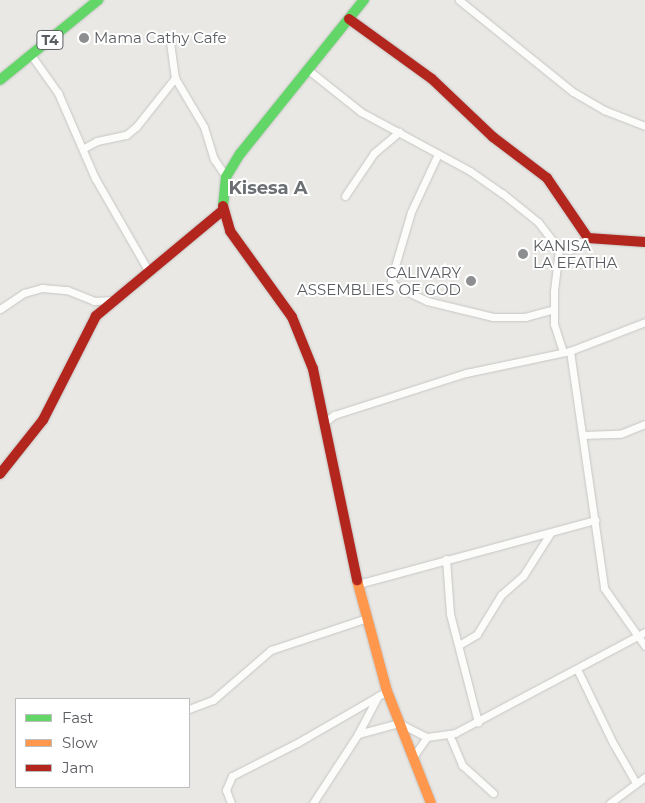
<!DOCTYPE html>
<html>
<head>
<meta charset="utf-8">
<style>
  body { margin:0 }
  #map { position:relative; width:645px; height:803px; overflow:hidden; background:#e9e8e4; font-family:Montserrat,sans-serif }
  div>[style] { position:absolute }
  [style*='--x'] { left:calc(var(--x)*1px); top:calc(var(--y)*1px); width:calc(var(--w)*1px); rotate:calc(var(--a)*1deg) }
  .roads { filter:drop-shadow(0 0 1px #c6c6c6) drop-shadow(0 0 1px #c6c6c6) }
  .street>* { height:7px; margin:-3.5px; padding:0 3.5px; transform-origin:3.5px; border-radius:3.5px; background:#fcfcfb }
  .fast>* { height:10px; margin:-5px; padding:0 5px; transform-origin:5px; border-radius:5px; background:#63d668 }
  .slow>* { height:10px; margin:-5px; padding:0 5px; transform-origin:5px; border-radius:5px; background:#ff974d }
  .jam>* { height:10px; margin:-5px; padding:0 5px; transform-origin:5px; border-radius:5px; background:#b3261e }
  .dots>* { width:14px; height:14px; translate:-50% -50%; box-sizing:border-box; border:2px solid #fff; border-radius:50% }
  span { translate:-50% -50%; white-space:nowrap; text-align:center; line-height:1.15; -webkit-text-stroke:4px #fff; paint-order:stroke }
  .shield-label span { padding:1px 4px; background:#fff; border:1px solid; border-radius:4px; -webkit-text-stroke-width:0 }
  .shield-label { font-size:14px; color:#5a5d61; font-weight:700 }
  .poi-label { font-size:15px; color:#5a5d61 }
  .left { translate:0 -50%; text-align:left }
  .right { translate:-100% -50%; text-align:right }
  .quarter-label { font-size:18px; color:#6b6f73; font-weight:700 }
  .legend { position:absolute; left:15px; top:698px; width:175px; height:90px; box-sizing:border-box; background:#fff; border:1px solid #bdbec0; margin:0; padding:6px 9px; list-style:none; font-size:15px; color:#5a5d61 }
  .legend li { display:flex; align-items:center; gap:10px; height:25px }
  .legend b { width:25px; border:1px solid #bdbec0 }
</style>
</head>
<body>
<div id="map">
  <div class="roads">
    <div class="street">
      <div style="--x:459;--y:0;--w:146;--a:38.9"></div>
      <div style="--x:573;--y:92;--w:36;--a:30"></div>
      <div style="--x:604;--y:110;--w:44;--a:21.3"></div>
      <div style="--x:169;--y:35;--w:43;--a:82.1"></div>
      <div style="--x:175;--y:78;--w:57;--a:59.4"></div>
      <div style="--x:204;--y:127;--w:34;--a:73"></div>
      <div style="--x:214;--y:159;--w:22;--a:56"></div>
      <div style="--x:31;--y:55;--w:47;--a:54.6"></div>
      <div style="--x:58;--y:93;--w:93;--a:66.5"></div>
      <div style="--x:95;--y:178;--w:108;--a:60.1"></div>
      <div style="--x:307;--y:69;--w:69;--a:38.5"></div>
      <div style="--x:361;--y:112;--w:124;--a:28.4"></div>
      <div style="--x:470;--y:171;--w:39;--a:35"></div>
      <div style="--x:502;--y:193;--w:46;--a:38.9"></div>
      <div style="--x:538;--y:222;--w:34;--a:52"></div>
      <div style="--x:559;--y:249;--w:11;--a:5"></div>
      <div style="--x:570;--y:250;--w:22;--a:-34"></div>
      <div style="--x:84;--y:148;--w:15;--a:-28"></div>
      <div style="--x:97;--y:141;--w:30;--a:-12"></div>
      <div style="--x:126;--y:135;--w:13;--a:-39"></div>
      <div style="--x:136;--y:127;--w:63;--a:-51.5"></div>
      <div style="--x:438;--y:154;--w:64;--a:115"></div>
      <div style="--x:411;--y:212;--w:71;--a:106.4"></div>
      <div style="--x:391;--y:280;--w:7;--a:56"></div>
      <div style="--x:395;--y:286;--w:35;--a:25"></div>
      <div style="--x:427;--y:301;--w:68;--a:13.6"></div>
      <div style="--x:493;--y:317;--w:32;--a:0"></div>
      <div style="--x:525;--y:317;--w:30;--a:-15"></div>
      <div style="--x:345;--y:196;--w:52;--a:-56"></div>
      <div style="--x:374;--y:153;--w:33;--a:-40"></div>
      <div style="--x:559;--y:249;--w:42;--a:96.8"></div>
      <div style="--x:554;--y:291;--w:33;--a:90"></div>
      <div style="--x:554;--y:324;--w:29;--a:72"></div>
      <div style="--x:0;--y:309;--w:29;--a:-34"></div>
      <div style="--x:24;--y:293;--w:19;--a:-16"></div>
      <div style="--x:42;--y:288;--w:25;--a:5"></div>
      <div style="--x:67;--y:290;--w:29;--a:22"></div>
      <div style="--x:94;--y:301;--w:20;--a:-3"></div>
      <div style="--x:570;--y:351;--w:239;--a:81.8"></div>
      <div style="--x:604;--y:588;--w:71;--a:54.7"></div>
      <div style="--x:324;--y:423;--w:13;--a:-39"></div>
      <div style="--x:334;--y:415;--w:139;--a:-17.7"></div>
      <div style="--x:466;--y:373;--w:106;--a:-11.9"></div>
      <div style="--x:570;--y:351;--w:80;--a:-21.1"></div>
      <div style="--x:583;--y:435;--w:37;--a:-2"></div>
      <div style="--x:620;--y:434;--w:27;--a:-22"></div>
      <div style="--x:446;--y:559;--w:55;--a:85.8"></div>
      <div style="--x:450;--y:614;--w:112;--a:75.5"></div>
      <div style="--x:358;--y:584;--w:246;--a:-15.1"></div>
      <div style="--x:459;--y:645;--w:21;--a:-31"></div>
      <div style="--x:477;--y:634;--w:46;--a:-58.4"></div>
      <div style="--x:501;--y:595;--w:29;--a:-41"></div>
      <div style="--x:523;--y:576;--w:52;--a:-57.5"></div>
      <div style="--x:577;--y:669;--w:82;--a:64.1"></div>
      <div style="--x:613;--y:743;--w:46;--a:60.1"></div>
      <div style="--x:189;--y:709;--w:26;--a:-21"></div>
      <div style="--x:213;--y:700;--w:77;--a:-40.8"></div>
      <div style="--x:271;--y:650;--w:101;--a:-18.4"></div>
      <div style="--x:358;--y:734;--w:42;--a:-15"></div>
      <div style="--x:399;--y:723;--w:31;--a:27"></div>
      <div style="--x:427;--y:737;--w:28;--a:-8"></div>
      <div style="--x:455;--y:733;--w:215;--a:-28"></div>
      <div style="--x:449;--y:734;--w:34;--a:67"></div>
      <div style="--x:462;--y:765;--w:42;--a:42.1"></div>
      <div style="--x:413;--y:757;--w:24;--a:-55"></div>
      <div style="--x:231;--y:803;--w:14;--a:-111"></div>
      <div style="--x:226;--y:790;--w:15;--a:-67"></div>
      <div style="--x:232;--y:776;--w:73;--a:-26.9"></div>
      <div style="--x:297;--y:743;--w:104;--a:-30"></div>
      <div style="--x:313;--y:803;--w:82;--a:-56.9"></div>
      <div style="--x:358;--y:734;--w:43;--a:-62.2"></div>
      <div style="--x:610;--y:803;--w:44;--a:-36.6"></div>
    </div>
    <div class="fast">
      <div style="--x:0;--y:80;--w:127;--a:-39.2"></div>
      <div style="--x:223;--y:206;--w:29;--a:-84"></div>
      <div style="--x:226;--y:177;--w:27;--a:-59"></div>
      <div style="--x:240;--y:154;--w:198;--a:-51.2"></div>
    </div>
    <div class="slow">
      <div style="--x:357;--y:580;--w:115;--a:74.9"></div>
      <div style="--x:387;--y:691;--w:120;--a:68.6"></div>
    </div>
    <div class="jam">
      <div style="--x:349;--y:19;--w:102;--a:35.9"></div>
      <div style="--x:432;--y:79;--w:84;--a:43.6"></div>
      <div style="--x:493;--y:137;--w:68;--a:37.2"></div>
      <div style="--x:547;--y:178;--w:73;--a:55.7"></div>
      <div style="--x:588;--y:238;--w:57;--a:4"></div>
      <div style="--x:223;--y:206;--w:26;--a:74"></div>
      <div style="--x:230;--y:231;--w:106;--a:54.2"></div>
      <div style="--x:292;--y:317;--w:56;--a:68"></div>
      <div style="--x:313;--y:369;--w:216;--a:78.2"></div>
      <div style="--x:0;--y:474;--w:69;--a:-51.5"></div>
      <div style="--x:43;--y:420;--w:117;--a:-63"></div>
      <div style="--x:96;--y:316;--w:164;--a:-39.8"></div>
    </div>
  </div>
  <div class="dots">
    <div style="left:84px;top:38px;background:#8c8e8f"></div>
    <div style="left:523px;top:254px;background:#8c8e8f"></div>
    <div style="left:471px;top:281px;background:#8c8e8f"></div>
  </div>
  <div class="shield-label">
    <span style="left:50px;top:40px">T4</span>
  </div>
  <div class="poi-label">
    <span class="left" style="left:94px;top:38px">Mama Cathy Cafe</span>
    <span class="left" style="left:533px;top:254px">KANISA<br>LA EFATHA</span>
    <span class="right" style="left:461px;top:281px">CALIVARY<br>ASSEMBLIES OF GOD</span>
  </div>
  <div class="quarter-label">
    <span style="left:268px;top:188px">Kisesa A</span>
  </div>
  <ul class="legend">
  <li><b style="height:6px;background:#63d668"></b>Fast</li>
  <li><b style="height:6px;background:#ff974d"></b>Slow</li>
  <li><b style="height:6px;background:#b3261e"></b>Jam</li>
  </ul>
</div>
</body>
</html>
